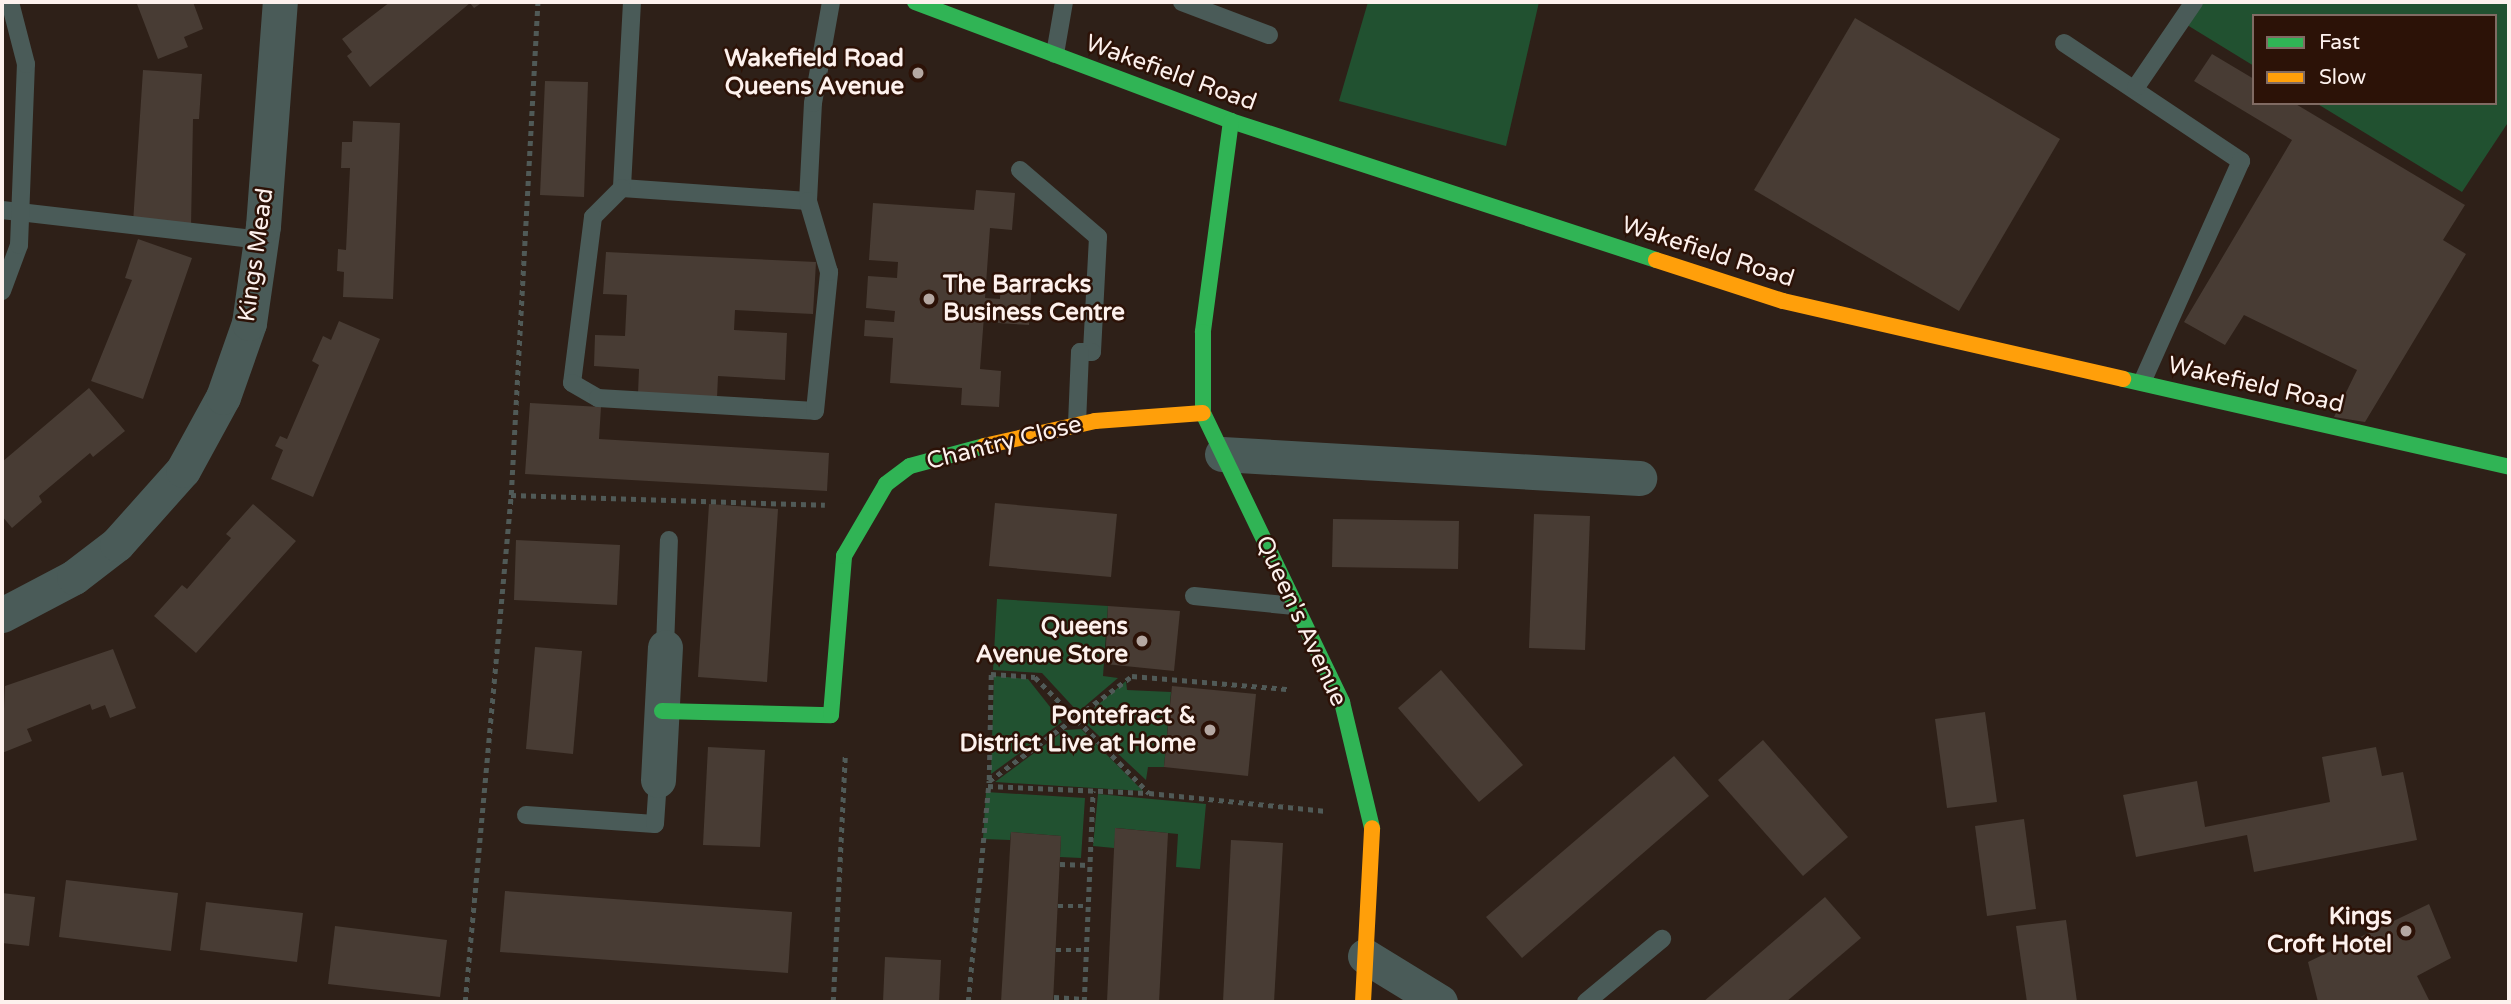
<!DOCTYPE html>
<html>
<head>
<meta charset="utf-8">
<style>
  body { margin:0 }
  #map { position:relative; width:2511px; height:1004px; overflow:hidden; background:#2e2018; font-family:"Varela Round",sans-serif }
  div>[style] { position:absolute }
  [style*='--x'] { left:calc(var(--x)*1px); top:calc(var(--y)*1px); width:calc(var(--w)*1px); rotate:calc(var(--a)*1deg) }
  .green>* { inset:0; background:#215130 }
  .building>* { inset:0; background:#483c34 }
  .path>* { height:4.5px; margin-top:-2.25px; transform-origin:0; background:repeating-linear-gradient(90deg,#505a57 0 5px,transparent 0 10px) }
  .lane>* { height:18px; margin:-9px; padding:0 9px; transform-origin:9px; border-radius:9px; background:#4a5b58 }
  .street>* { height:35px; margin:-17.5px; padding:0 17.5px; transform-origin:17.5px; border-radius:17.5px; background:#4a5b58 }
  .fast>* { height:16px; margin:-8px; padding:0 8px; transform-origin:8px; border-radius:8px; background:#30b455 }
  .slow>* { height:16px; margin:-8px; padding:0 8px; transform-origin:8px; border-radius:8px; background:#ff9f0a }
  .dots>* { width:19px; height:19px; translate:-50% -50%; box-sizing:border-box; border:4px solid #2c1207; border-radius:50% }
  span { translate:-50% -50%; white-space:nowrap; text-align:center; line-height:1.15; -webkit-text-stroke:5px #2c1207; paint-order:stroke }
  .poi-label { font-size:24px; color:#fdf1ed; font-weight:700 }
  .right { translate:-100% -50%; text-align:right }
  .left { translate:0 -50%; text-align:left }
  .street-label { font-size:24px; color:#fdf1ed }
  .frame { position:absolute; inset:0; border:4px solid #fdf1ed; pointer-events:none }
  .legend { position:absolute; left:2252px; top:14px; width:245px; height:91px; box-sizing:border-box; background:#2c1207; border:2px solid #806b63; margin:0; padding:9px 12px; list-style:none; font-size:21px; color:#fdf1ed }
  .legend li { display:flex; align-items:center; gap:14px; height:35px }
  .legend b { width:35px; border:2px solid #806b63 }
</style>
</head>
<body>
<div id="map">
  <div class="green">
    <div style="clip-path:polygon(1368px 2px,1539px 2px,1506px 146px,1339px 101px)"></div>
    <div style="clip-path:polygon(2190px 2px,2509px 2px,2509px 121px,2462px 192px,2316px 103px,2495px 103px,2495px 16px,2254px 16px,2254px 66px,2179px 20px)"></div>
    <div style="clip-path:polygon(997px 599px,1108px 606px,1103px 676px,1118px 678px,1078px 712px,1042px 673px,993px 670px)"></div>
    <div style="clip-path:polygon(994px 676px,1028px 679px,1062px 722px,991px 774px)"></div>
    <div style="clip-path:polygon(1126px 681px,1127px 690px,1171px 692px,1164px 767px,1148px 767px,1146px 780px,1081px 719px)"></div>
    <div style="clip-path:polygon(1081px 729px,1143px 791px,995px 782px,1065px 730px)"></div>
    <div style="clip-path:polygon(986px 792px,1085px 798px,1081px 858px,1060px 857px,1061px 836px,1011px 832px,1010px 840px,983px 839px)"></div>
    <div style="clip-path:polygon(1098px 794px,1206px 804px,1200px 869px,1176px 867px,1178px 834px,1116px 828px,1114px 848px,1093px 846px)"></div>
  </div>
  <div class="building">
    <div style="clip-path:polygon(143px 2px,193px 2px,203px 29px,184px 37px,188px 47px,158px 59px,137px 4px)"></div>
    <div style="clip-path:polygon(390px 2px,483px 2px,474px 8px,470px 3px,370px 87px,347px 56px,352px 52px,342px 39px)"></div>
    <div style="clip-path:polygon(1855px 18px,2060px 139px,1959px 311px,1754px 190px)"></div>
    <div style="clip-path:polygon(2212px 54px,2254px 79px,2254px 103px,2294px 103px,2465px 205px,2443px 240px,2466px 254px,2365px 422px,2334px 417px,2357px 370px,2244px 315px,2225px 345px,2184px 322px,2292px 140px,2194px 81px)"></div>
    <div style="clip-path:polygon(143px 70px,202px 74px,199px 119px,193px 119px,191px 227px,133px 223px)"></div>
    <div style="clip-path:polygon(545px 81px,588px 82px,584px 197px,540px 195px)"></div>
    <div style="clip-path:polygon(353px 121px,400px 123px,393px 299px,343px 297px,344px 272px,337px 271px,338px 249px,346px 250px,350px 168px,341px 168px,342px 142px,352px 142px)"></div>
    <div style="clip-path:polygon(976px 190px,1015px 193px,1012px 230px,990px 228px,985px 298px,1000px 299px,1001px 276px,1032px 279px,1029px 325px,998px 323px,998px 317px,984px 316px,980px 369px,1001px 371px,999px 407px,961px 405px,962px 388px,890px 383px,893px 338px,864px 336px,865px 320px,894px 322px,895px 311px,866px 308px,868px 276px,897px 278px,898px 262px,869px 260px,873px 203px,974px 210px)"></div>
    <div style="clip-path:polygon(138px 239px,192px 258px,143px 399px,91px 381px,132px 280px,125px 278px)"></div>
    <div style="clip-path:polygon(606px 252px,816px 262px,813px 314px,735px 310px,734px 330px,787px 333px,785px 380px,718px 376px,717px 398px,638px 394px,639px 369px,594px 366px,595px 335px,625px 336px,627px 295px,603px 294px)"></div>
    <div style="clip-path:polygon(339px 321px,380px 339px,313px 497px,271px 479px,283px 450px,275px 446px,280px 436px,287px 439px,319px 365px,312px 361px,323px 336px,331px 340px)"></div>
    <div style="clip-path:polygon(89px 388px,125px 431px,93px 457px,90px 453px,39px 496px,42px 502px,12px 528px,2px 516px,2px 462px)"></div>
    <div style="clip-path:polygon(530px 403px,601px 407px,599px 439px,829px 453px,827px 491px,525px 474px)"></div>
    <div style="clip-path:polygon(995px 503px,1117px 514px,1111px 577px,989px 566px)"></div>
    <div style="clip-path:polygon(253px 504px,296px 541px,196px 653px,154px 616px,182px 585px,187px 589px,231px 538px,226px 534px)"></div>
    <div style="clip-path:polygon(709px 504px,778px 509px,767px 682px,698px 677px)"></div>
    <div style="clip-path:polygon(1534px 514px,1590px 516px,1585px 650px,1529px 648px)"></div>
    <div style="clip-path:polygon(1333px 519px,1459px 521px,1458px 569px,1332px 567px)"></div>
    <div style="clip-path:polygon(516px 540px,620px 545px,617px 605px,514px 600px)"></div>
    <div style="clip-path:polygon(1108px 606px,1180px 611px,1174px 671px,1105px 664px)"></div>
    <div style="clip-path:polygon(535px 647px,582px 651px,573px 754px,526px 749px)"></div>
    <div style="clip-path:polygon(113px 649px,136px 708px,110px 718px,105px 705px,92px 710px,90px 704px,27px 729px,32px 741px,2px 753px,5px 686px)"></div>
    <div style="clip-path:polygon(1441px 670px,1523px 765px,1479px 802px,1398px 708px)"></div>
    <div style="clip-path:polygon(1172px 686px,1256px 694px,1248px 776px,1164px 767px)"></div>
    <div style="clip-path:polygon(1985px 712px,1997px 802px,1947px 808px,1935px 719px)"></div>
    <div style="clip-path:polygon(1763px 740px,1848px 837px,1803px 876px,1718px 780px)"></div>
    <div style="clip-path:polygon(708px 747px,765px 750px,760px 847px,703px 845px)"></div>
    <div style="clip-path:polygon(2376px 747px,2382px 776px,2403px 772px,2417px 840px,2254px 872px,2247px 835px,2136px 857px,2123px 795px,2197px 781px,2205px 827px,2330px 802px,2322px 757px)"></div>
    <div style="clip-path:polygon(1674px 756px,1709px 796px,1522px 958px,1486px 917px)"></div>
    <div style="clip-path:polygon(2024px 819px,2036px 909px,1987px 916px,1975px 826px)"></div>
    <div style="clip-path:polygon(1115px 828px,1168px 833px,1159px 1002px,1107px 1002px)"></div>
    <div style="clip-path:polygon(1011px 832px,1061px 836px,1053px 1002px,1001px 1002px)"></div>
    <div style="clip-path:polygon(1231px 840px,1283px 843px,1274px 1002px,1223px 1002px)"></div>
    <div style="clip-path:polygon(66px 880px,178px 893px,171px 951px,59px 937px)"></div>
    <div style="clip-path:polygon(505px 891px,792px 912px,788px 973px,500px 952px)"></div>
    <div style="clip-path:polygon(2px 893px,35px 897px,29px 946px,2px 943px)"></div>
    <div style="clip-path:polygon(1825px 897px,1861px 938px,1786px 1002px,1703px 1002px)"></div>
    <div style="clip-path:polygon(206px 902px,303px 913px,297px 962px,200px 950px)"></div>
    <div style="clip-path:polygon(2429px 904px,2451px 958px,2417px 976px,2430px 1002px,2318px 1002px,2308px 962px)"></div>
    <div style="clip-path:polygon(2066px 920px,2077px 1002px,2027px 1002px,2016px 926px)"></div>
    <div style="clip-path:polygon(335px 926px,447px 940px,440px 997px,328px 984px)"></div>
    <div style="clip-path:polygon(885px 957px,941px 960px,939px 1002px,883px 1002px)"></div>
  </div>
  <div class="path">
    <div style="--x:511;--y:495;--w:314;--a:1.8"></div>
    <div style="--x:989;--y:780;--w:106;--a:-88.9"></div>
    <div style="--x:991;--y:674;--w:44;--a:3.9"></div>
    <div style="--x:1035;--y:677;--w:163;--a:45.5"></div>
    <div style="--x:1149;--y:793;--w:178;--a:5.8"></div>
    <div style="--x:988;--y:786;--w:160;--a:2.5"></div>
    <div style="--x:1060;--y:864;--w:30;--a:2"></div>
    <div style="--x:1058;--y:906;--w:30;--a:0"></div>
    <div style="--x:1056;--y:950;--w:30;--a:0"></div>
    <div style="--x:1054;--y:997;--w:30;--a:4"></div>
    <div style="--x:465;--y:1002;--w:509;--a:-84.82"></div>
    <div style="--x:511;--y:495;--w:494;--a:-86.9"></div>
    <div style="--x:833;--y:1002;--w:247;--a:-87.2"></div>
    <div style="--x:968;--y:1002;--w:222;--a:-84.6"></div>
    <div style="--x:989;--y:781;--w:177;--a:-36.3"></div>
    <div style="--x:1132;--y:676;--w:157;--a:4.8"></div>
    <div style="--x:1084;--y:1002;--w:211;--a:-87.6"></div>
  </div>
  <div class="lane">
    <div style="--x:632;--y:2;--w:186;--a:93.1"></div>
    <div style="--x:622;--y:188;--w:186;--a:4"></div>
    <div style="--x:808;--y:201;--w:98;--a:-87.1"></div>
    <div style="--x:813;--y:103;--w:103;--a:-79.9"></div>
    <div style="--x:1182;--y:2;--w:93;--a:20.8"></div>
    <div style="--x:2064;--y:43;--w:213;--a:33.7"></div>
    <div style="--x:2241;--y:161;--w:242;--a:114.1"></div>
    <div style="--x:1055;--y:54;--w:53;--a:-80.2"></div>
    <div style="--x:2136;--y:87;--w:103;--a:-55.7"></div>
    <div style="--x:1020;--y:170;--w:103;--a:40.7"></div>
    <div style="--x:1098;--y:237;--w:115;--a:93"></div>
    <div style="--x:1092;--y:352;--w:12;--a:180"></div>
    <div style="--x:1080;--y:352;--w:72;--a:92.4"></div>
    <div style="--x:622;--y:188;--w:41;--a:135"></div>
    <div style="--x:593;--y:217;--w:167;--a:97.2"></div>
    <div style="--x:572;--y:383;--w:30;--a:30"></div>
    <div style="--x:598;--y:398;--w:217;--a:3.4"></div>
    <div style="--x:815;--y:411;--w:140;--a:-84.2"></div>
    <div style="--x:829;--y:272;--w:74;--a:-106.5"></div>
    <div style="--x:2;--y:210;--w:261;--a:6.6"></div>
    <div style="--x:2;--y:291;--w:49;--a:-69.7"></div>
    <div style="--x:19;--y:245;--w:181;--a:-87.8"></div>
    <div style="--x:26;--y:64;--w:64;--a:-104.5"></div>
    <div style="--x:1194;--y:596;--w:101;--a:5.7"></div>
    <div style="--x:665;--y:647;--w:107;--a:-87.9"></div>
    <div style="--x:526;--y:815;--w:129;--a:4"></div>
    <div style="--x:655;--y:824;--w:44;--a:-86.1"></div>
    <div style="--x:1586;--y:1002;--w:99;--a:-39.7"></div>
  </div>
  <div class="street">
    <div style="--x:1222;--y:454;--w:418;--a:3.3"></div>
    <div style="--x:2;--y:615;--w:81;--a:-27.8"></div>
    <div style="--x:74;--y:577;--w:54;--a:-37.5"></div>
    <div style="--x:117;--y:544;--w:99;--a:-48.3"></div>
    <div style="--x:183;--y:470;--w:83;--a:-61.3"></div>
    <div style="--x:223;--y:397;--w:78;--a:-70.6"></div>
    <div style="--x:249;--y:323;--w:98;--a:-81.8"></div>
    <div style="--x:263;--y:226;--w:225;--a:-85.7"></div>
    <div style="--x:658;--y:780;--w:133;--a:-87"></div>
    <div style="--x:1365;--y:956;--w:88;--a:31.5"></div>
  </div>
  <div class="fast">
    <div style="--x:915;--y:2;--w:338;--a:20.6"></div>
    <div style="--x:1231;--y:121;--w:447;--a:18.1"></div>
    <div style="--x:1231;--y:121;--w:213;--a:97.6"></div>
    <div style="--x:1203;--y:332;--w:81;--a:90"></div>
    <div style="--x:1203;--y:413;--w:321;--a:64.3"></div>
    <div style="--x:1342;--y:702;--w:130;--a:76.6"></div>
    <div style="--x:2123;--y:379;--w:396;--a:12.8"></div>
    <div style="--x:662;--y:711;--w:169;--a:1.4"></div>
    <div style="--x:831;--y:715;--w:160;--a:-85.3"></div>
    <div style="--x:844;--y:556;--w:83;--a:-59.7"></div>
    <div style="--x:886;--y:484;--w:30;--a:-37"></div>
    <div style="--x:910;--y:466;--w:77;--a:-15.1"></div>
  </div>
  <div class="slow">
    <div style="--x:1656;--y:260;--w:133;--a:17.9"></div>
    <div style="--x:1783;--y:301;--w:349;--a:12.9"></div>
    <div style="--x:984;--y:446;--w:114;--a:-12.7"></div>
    <div style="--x:1095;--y:421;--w:108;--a:-4.2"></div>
    <div style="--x:1363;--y:1002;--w:174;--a:-87"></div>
  </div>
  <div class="dots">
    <div style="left:918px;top:73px;background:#b5a8a2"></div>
    <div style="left:929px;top:299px;background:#b5a8a2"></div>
    <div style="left:1142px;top:641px;background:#b5a8a2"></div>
    <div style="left:1210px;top:730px;background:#b5a8a2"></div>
    <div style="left:2406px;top:931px;background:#b5a8a2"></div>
  </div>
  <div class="poi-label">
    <span class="right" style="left:904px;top:73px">Wakefield Road<br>Queens Avenue</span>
    <span class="left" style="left:943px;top:299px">The Barracks<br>Business Centre</span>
    <span class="right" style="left:1128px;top:641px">Queens<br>Avenue Store</span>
    <span class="right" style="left:1196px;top:730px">Pontefract &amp;<br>District Live at Home</span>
    <span class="right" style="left:2392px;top:931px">Kings<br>Croft Hotel</span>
  </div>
  <div class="street-label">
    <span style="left:1171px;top:73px;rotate:20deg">Wakefield Road</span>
    <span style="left:1708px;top:252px;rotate:18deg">Wakefield Road</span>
    <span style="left:256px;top:255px;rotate:-82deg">Kings Mead</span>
    <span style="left:2256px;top:385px;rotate:13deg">Wakefield Road</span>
    <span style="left:1004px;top:443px;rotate:-14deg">Chantry Close</span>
    <span style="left:1301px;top:621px;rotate:65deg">Queen's Avenue</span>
  </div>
  <div class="frame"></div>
  <ul class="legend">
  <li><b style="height:9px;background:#30b455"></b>Fast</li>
  <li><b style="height:9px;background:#ff9f0a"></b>Slow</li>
  </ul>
</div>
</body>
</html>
